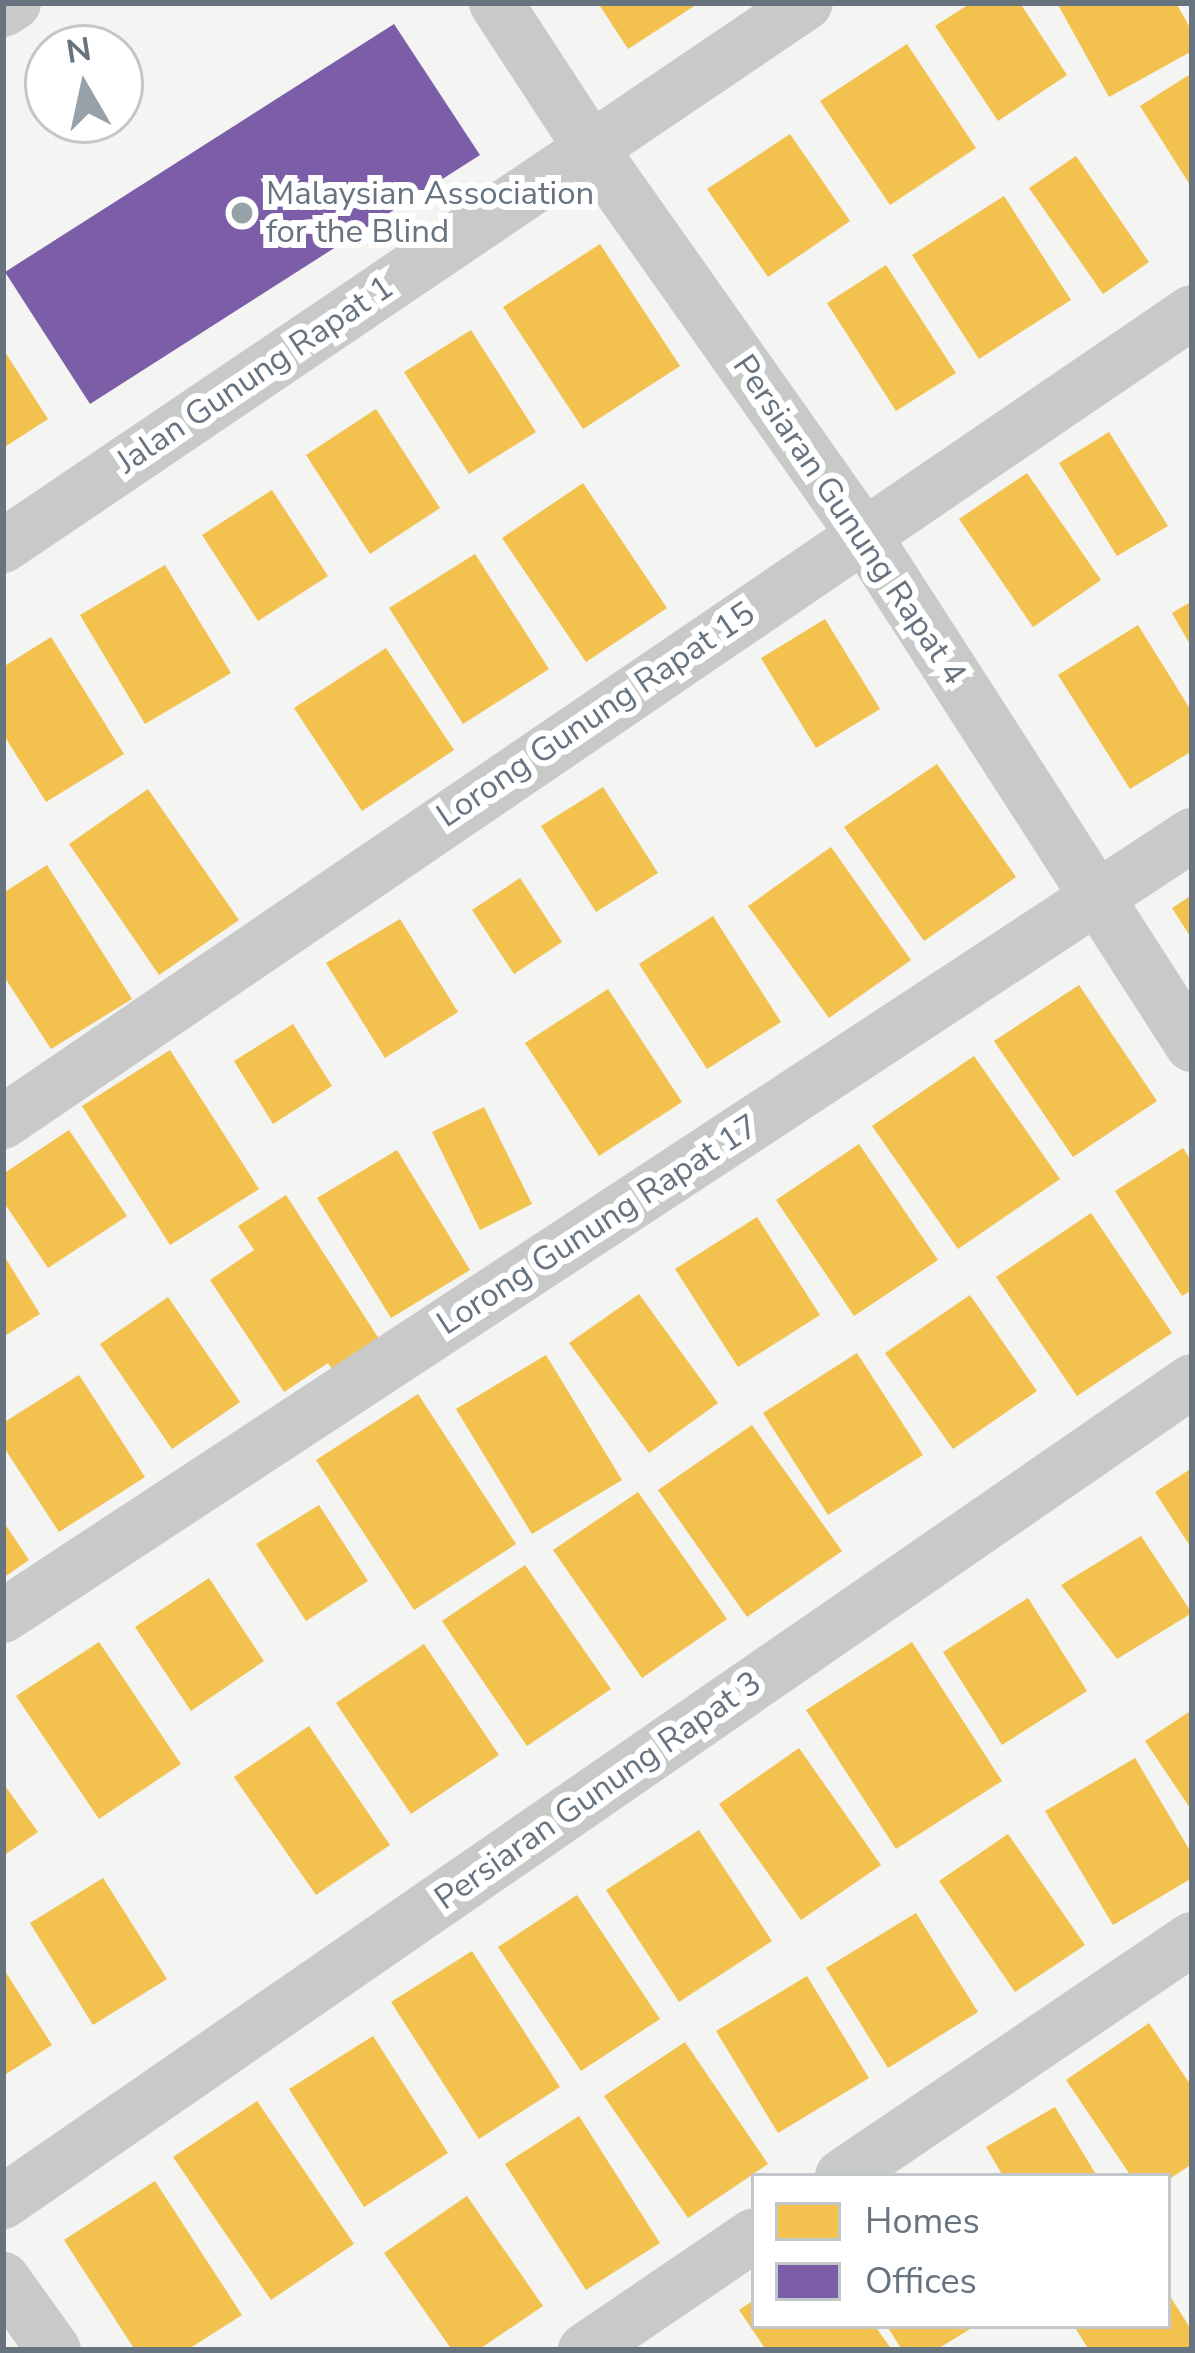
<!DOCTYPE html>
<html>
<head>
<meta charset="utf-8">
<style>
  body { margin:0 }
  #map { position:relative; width:1195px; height:2353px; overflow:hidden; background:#f4f4f3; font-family:"Nunito Sans",sans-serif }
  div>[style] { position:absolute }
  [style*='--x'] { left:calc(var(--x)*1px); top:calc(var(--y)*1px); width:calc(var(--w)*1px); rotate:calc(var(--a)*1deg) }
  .homes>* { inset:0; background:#f2c14e }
  .offices>* { inset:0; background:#7b5ea7 }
  .street>* { height:54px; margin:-27px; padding:0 27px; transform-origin:27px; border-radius:27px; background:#c8caca }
  .dots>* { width:33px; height:33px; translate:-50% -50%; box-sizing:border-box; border:6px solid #fff; border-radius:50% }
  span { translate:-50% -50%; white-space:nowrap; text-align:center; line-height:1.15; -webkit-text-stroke:12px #fff; paint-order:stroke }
  .poi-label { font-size:33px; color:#677480 }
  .left { translate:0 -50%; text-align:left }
  .street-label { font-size:33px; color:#677480 }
  .frame { position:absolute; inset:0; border:6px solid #677480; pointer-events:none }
  .legend { position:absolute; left:751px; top:2173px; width:420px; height:156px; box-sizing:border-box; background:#fff; border:3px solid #c2c7cc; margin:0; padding:15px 21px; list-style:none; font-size:36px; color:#677480 }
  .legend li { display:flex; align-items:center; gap:24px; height:60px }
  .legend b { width:60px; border:3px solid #c2c7cc }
  .north { position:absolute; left:24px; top:24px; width:120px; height:120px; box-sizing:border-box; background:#fff; border:3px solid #c2c7cc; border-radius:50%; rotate:351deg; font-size:33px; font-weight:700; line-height:48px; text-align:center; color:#677480 }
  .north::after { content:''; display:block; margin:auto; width:42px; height:54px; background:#98a1a8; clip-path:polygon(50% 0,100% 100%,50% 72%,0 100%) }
</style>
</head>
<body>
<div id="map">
  <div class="homes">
    <div style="clip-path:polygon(598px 3px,699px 3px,628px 49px)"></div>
    <div style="clip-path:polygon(971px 3px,1020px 3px,1067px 75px,998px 121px,935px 26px)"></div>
    <div style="clip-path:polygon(1057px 3px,1176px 3px,1192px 31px,1192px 51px,1109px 97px)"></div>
    <div style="clip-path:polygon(907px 44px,976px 148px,890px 205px,820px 101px)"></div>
    <div style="clip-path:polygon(1192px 73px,1192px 188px,1140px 106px)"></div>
    <div style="clip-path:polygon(790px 134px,850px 221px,768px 277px,707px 189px)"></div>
    <div style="clip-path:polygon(1076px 156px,1149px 262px,1103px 294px,1029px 188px)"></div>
    <div style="clip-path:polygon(1004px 196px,1071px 300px,979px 359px,912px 255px)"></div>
    <div style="clip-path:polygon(600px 244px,680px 366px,583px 429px,503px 307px)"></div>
    <div style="clip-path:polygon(886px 265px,956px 373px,896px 411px,827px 303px)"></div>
    <div style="clip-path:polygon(471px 330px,536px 432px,469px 474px,404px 372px)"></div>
    <div style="clip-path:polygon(3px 349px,48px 419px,3px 448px)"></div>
    <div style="clip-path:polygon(376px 409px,440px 508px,370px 554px,306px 455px)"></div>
    <div style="clip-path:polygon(1109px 432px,1168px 526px,1117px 556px,1059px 463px)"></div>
    <div style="clip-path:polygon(1027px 473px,1101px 580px,1033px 627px,959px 519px)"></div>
    <div style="clip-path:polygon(583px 483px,667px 608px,586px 662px,502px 538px)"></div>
    <div style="clip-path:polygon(272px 490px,328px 576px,258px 621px,202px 535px)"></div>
    <div style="clip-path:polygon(475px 554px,549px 669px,463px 724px,389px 608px)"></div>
    <div style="clip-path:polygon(165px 565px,231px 673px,145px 724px,80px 615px)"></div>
    <div style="clip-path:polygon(1192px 601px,1192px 648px,1172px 613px)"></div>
    <div style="clip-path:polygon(825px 619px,880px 709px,816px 748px,761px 658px)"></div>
    <div style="clip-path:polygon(1138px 625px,1192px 712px,1192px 751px,1130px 789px,1058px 675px)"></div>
    <div style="clip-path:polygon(51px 637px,124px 754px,46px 802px,3px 734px,3px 667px)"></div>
    <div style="clip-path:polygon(386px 648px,454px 750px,362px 811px,294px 708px)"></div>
    <div style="clip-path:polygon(937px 764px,1016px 877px,924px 941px,844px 827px)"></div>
    <div style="clip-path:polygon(603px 787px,658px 873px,596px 912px,541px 826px)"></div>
    <div style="clip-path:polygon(148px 789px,239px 920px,159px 975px,69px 844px)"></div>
    <div style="clip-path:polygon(831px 847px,911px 960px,829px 1018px,748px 906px)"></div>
    <div style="clip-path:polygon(47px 865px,132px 999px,51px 1049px,3px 975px,3px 893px)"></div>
    <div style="clip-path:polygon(520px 878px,562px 942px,514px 974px,472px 910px)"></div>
    <div style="clip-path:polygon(1192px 895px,1192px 939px,1172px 908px)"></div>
    <div style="clip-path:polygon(713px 916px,781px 1022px,707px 1069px,639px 964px)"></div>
    <div style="clip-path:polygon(400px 919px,458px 1012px,385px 1058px,326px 963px)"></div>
    <div style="clip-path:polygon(1079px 985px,1157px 1101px,1073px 1157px,994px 1041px)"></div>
    <div style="clip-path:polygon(608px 989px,682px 1102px,599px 1156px,525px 1043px)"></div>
    <div style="clip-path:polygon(293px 1024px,332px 1086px,273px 1124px,234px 1061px)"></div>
    <div style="clip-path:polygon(170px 1050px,259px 1189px,170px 1245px,82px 1106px)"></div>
    <div style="clip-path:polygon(974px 1056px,1060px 1179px,958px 1249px,872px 1126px)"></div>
    <div style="clip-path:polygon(484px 1107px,532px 1204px,480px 1230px,432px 1132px)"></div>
    <div style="clip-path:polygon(69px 1130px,127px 1216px,48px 1268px,3px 1201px,3px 1174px)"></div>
    <div style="clip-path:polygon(859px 1144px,938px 1260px,854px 1316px,776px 1200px)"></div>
    <div style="clip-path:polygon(1183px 1148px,1192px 1162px,1192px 1290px,1182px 1296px,1115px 1191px)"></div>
    <div style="clip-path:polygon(397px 1150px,470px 1270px,391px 1318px,317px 1198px)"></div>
    <div style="clip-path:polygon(286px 1195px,383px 1345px,336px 1375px,328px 1363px,284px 1392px,210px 1280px,254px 1250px,238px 1226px)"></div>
    <div style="clip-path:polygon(1091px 1213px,1172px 1333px,1077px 1396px,996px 1277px)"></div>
    <div style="clip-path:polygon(757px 1217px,820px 1315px,738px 1367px,675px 1269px)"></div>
    <div style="clip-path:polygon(3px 1254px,40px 1314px,3px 1337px)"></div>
    <div style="clip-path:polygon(639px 1294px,718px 1403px,649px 1453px,569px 1343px)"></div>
    <div style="clip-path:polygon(970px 1295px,1037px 1391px,953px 1449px,885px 1353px)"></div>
    <div style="clip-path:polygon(168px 1297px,240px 1402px,172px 1449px,100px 1344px)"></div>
    <div style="clip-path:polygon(857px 1353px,923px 1455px,828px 1515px,763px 1413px)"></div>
    <div style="clip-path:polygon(546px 1355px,622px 1480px,532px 1534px,456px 1409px)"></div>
    <div style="clip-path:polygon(79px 1375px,145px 1477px,59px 1532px,3px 1446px,3px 1423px)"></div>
    <div style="clip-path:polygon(418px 1394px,516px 1544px,414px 1610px,316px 1460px)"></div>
    <div style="clip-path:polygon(752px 1425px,842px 1551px,747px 1617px,658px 1490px)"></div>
    <div style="clip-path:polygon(1192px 1468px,1192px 1549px,1155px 1492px)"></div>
    <div style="clip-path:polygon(638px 1492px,727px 1619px,642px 1678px,553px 1550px)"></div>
    <div style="clip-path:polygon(319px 1505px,368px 1581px,306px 1621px,256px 1544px)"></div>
    <div style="clip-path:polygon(3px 1521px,29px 1560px,3px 1578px)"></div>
    <div style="clip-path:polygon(1141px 1536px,1192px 1613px,1117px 1659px,1061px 1585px)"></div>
    <div style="clip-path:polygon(525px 1565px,611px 1689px,527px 1746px,442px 1621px)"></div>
    <div style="clip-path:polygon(209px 1578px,264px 1661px,191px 1711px,135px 1627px)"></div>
    <div style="clip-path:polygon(1028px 1598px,1087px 1691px,1002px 1745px,943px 1652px)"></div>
    <div style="clip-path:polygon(99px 1642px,181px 1764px,99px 1819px,16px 1696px)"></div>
    <div style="clip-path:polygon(912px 1642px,1002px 1781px,896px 1849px,806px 1710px)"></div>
    <div style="clip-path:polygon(424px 1644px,499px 1755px,411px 1814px,336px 1703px)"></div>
    <div style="clip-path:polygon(1192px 1710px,1192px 1811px,1145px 1741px)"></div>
    <div style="clip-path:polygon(309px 1726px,390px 1845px,316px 1895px,234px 1777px)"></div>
    <div style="clip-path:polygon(799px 1748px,881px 1865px,801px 1920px,719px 1804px)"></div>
    <div style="clip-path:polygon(1135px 1758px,1192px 1854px,1192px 1878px,1113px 1925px,1045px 1811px)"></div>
    <div style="clip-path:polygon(3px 1783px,38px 1832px,3px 1856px)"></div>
    <div style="clip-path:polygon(699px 1830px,772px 1941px,679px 2002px,606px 1890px)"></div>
    <div style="clip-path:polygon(1008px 1834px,1085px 1945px,1015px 1992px,939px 1881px)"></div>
    <div style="clip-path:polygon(103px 1878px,167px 1979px,93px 2025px,30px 1923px)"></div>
    <div style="clip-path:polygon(577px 1895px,660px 2019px,581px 2071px,498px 1947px)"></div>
    <div style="clip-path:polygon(916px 1913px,978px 2012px,888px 2068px,826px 1968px)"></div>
    <div style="clip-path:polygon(472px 1951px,560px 2087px,479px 2139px,391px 2002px)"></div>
    <div style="clip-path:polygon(3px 1968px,52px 2045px,3px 2076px)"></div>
    <div style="clip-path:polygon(807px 1976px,869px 2078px,778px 2133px,716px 2031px)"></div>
    <div style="clip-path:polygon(1149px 2023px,1192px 2087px,1192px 2164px,1168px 2180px,1168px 2176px,1131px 2176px,1066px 2080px)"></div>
    <div style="clip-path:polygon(373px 2036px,448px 2153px,364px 2207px,289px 2089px)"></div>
    <div style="clip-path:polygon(685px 2042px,768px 2164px,688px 2218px,604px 2096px)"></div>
    <div style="clip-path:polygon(257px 2101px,354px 2244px,271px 2300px,173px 2157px)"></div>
    <div style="clip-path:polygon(1055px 2107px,1097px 2176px,1003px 2176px,986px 2147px)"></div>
    <div style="clip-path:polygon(579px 2116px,660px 2243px,586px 2290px,505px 2164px)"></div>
    <div style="clip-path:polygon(155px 2181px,242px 2315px,187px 2350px,135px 2350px,64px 2240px)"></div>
    <div style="clip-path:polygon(467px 2196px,543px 2306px,478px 2350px,452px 2350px,384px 2253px)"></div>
    <div style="clip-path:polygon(1168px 2293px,1192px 2331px,1192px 2350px,1089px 2350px,1074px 2326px,1168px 2326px)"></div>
    <div style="clip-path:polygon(754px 2300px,754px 2326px,875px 2326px,892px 2350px,766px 2350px,739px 2310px)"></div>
    <div style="clip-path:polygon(887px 2326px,975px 2326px,936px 2350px,902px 2350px)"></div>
  </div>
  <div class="offices">
    <div style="clip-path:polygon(394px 24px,480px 155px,90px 404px,5px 272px)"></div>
  </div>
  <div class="street">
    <div style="--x:496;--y:3;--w:172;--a:56.9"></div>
    <div style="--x:590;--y:147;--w:471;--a:54.8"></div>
    <div style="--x:862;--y:532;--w:610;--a:57.25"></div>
    <div style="--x:3;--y:10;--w:13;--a:-32"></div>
    <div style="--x:3;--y:546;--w:969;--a:-34.07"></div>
    <div style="--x:3;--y:1122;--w:1439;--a:-34.26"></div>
    <div style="--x:3;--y:1616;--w:1423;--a:-33.3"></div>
    <div style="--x:842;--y:2176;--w:423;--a:-34.1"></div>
    <div style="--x:3;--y:2202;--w:1445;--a:-34.62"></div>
    <div style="--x:3;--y:2279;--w:87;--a:54.3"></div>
    <div style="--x:585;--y:2350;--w:204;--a:-34.2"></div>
  </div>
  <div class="dots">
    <div style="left:242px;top:213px;background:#98a1a8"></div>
  </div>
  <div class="poi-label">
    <span class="left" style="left:266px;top:213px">Malaysian Association<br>for the Blind</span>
  </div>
  <div class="street-label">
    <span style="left:255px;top:375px;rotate:-34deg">Jalan Gunung Rapat 1</span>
    <span style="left:849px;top:520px;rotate:56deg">Persiaran Gunung Rapat 4</span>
    <span style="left:596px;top:715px;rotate:-34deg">Lorong Gunung Rapat 15</span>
    <span style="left:598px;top:1225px;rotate:-33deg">Lorong Gunung Rapat 17</span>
    <span style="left:598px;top:1791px;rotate:-35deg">Persiaran Gunung Rapat 3</span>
  </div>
  <div class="frame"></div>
  <ul class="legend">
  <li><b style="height:33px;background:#f2c14e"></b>Homes</li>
  <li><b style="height:33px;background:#7b5ea7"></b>Offices</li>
  </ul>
  <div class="north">N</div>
</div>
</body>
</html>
